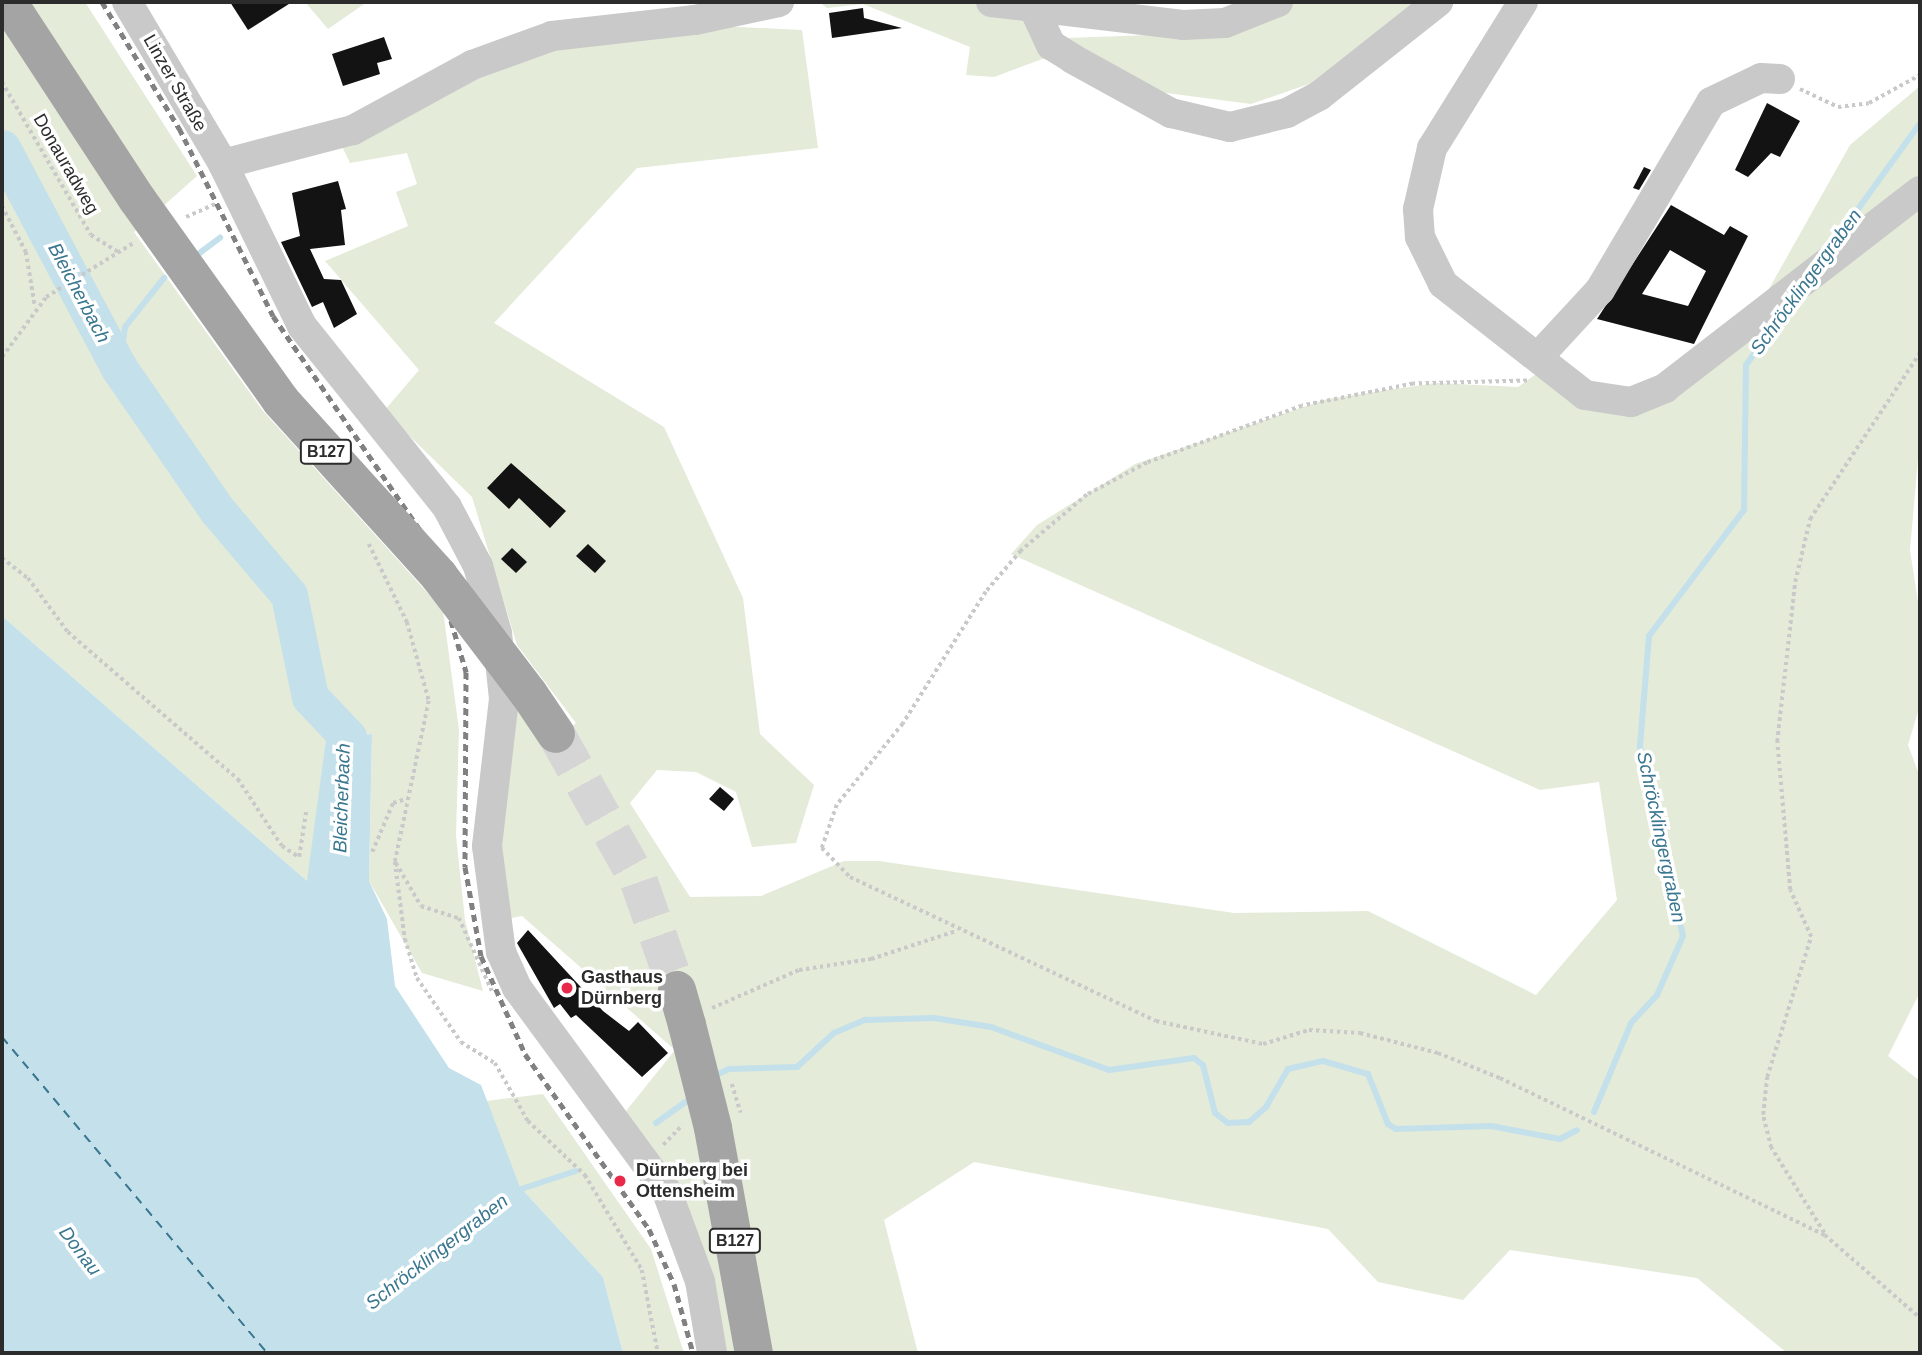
<!DOCTYPE html>
<html>
<head>
<meta charset="utf-8">
<style>
  body { margin:0 }
  #map { position:relative; width:1922px; height:1355px; overflow:hidden; background:#fff; font-family:Helvetica,sans-serif }
  div>[style] { position:absolute }
  [style*='--x'] { left:calc(var(--x)*1px); top:calc(var(--y)*1px); width:calc(var(--w)*1px); rotate:calc(var(--a)*1deg) }
  .green>* { inset:0; background:#e4ebd9 }
  .water>* { inset:0; background:#c4e0eb }
  .stream>* { height:6px; margin:-3px; padding:0 3px; transform-origin:3px; border-radius:3px; background:#c4e0eb }
  .river>* { height:37px; margin:-18.5px; padding:0 18.5px; transform-origin:18.5px; border-radius:18.5px; background:#c4e0eb }
  .ferry>* { height:2px; margin-top:-1px; transform-origin:0; background:repeating-linear-gradient(90deg,#39768f 0 9px,transparent 0 16px) }
  .building>* { inset:0; background:#131313 }
  .major-tunnel>* { height:38px; margin-top:-19px; transform-origin:0; background:repeating-linear-gradient(90deg,#d5d5d5 0 38px,transparent 0 57px) }
  .path>* { height:3.5px; margin-top:-1.75px; transform-origin:0; background:repeating-linear-gradient(90deg,#c9c9c9 0 3.5px,transparent 0 7px) }
  .minor>* { height:30px; margin:-15px; padding:0 15px; transform-origin:15px; border-radius:15px; background:#c9c9c9 }
  .major>* { height:38px; margin:-19px; padding:0 19px; transform-origin:19px; border-radius:19px; background:#a4a4a4 }
  .rail>* { height:5px; margin-top:-2.5px; transform-origin:0; background:repeating-linear-gradient(90deg,#818181 0 7px,transparent 0 12px) }
  .major-bridge>* { height:38px; margin:-19px; padding:0 19px; transform-origin:19px; border-radius:19px; background:#a4a4a4 }
  .dots>* { width:19px; height:19px; translate:-50% -50%; box-sizing:border-box; border:4px solid #fff; border-radius:50% }
  span { translate:-50% -50%; white-space:nowrap; text-align:center; line-height:1.15; -webkit-text-stroke:7px #fff; paint-order:stroke }
  .shield-label span { padding:2px 5px; background:#fff; border:2px solid; border-radius:5px; -webkit-text-stroke-width:0 }
  .shield-label { font-size:16px; color:#2c2c2c; font-weight:700 }
  .street-label { font-size:18px; color:#2c2c2c }
  .poi-label { font-size:18px; color:#2c2c2c; font-weight:700 }
  .left { translate:0 -50%; text-align:left }
  .water-label { font-size:19px; color:#39768f; font-style:italic }
  .frame { position:absolute; inset:0; border:4px solid #2c2c2c; pointer-events:none }
</style>
</head>
<body>
<div id="map">
  <div class="green">
    <div style="clip-path:polygon(2px 2px,85px 2px,197px 176px,134px 232px,263px 411px,443px 610px,459px 730px,456px 836px,465px 920px,483px 991px,422px 973px,369px 881px,372px 734px,326px 740px,308px 882px,2px 616px)"></div>
    <div style="clip-path:polygon(305px 2px,367px 2px,328px 29px)"></div>
    <div style="clip-path:polygon(819px 2px,1024px 2px,1045px 58px,994px 77px,966px 75px,970px 47px,863px 4px,827px 8px)"></div>
    <div style="clip-path:polygon(1296px 2px,1426px 2px,1332px 76px,1251px 104px,1159px 92px,1067px 38px,1208px 33px)"></div>
    <div style="clip-path:polygon(653px 23px,802px 30px,818px 148px,637px 168px,494px 323px,664px 427px,743px 598px,760px 734px,814px 785px,796px 843px,752px 847px,736px 792px,696px 772px,657px 770px,630px 803px,690px 897px,761px 896px,844px 861px,879px 861px,1234px 913px,1368px 911px,1536px 995px,1617px 900px,1599px 782px,1540px 790px,1011px 554px,1037px 525px,1135px 464px,1327px 399px,1436px 383px,1518px 387px,1540px 371px,1599px 410px,1739px 342px,1850px 145px,1920px 86px,1920px 436px,1910px 550px,1920px 615px,1920px 705px,1908px 745px,1920px 777px,1920px 992px,1888px 1056px,1920px 1081px,1920px 1353px,1787px 1353px,1697px 1278px,1510px 1250px,1463px 1300px,1378px 1282px,1328px 1229px,974px 1162px,884px 1220px,918px 1353px,720px 1353px,626px 1111px,675px 1050px,522px 916px,501px 920px,494px 844px,513px 701px,544px 747px,576px 723px,517px 645px,472px 497px,384px 411px,419px 370px,325px 261px,408px 226px,396px 192px,417px 184px,407px 153px,350px 163px,337px 136px,541px 35px)"></div>
    <div style="clip-path:polygon(543px 1094px,651px 1249px,684px 1353px,623px 1353px,603px 1277px,520px 1187px,486px 1101px)"></div>
  </div>
  <div class="water">
    <div style="clip-path:polygon(2px 616px,307px 881px,326px 739px,372px 734px,369px 881px,387px 919px,395px 986px,449px 1068px,481px 1085px,520px 1187px,603px 1277px,623px 1353px,2px 1353px)"></div>
  </div>
  <div class="stream">
    <div style="--x:1835;--y:241;--w:145;--a:-54.2"></div>
    <div style="--x:193;--y:258;--w:34;--a:-37"></div>
    <div style="--x:119;--y:368;--w:41;--a:-81.7"></div>
    <div style="--x:125;--y:327;--w:63;--a:-51.5"></div>
    <div style="--x:714;--y:1076;--w:17;--a:-25"></div>
    <div style="--x:729;--y:1069;--w:68;--a:-1.7"></div>
    <div style="--x:797;--y:1067;--w:50;--a:-42.6"></div>
    <div style="--x:834;--y:1033;--w:34;--a:-23"></div>
    <div style="--x:865;--y:1020;--w:69;--a:-1.7"></div>
    <div style="--x:934;--y:1018;--w:58;--a:9"></div>
    <div style="--x:991;--y:1027;--w:126;--a:20"></div>
    <div style="--x:1109;--y:1070;--w:86;--a:-8"></div>
    <div style="--x:1194;--y:1058;--w:11;--a:38"></div>
    <div style="--x:1203;--y:1065;--w:49;--a:76"></div>
    <div style="--x:1215;--y:1113;--w:16;--a:38"></div>
    <div style="--x:1228;--y:1123;--w:21;--a:-3"></div>
    <div style="--x:1249;--y:1122;--w:23;--a:-41"></div>
    <div style="--x:1266;--y:1107;--w:44;--a:-59.9"></div>
    <div style="--x:1288;--y:1069;--w:36;--a:-13"></div>
    <div style="--x:1323;--y:1061;--w:47;--a:16.1"></div>
    <div style="--x:1368;--y:1074;--w:54;--a:68.2"></div>
    <div style="--x:1388;--y:1124;--w:9;--a:32"></div>
    <div style="--x:1396;--y:1129;--w:95;--a:-1.8"></div>
    <div style="--x:1491;--y:1126;--w:70;--a:10.7"></div>
    <div style="--x:1560;--y:1139;--w:19;--a:-28"></div>
    <div style="--x:1594;--y:1112;--w:96;--a:-67.4"></div>
    <div style="--x:1631;--y:1023;--w:38;--a:-47"></div>
    <div style="--x:1657;--y:995;--w:64;--a:-66.2"></div>
    <div style="--x:1683;--y:936;--w:195;--a:-102.8"></div>
    <div style="--x:1640;--y:746;--w:110;--a:-85.3"></div>
    <div style="--x:1649;--y:636;--w:158;--a:-53"></div>
    <div style="--x:1744;--y:510;--w:145;--a:-89.2"></div>
    <div style="--x:1746;--y:365;--w:65;--a:-54.4"></div>
    <div style="--x:656;--y:1123;--w:43;--a:-35.5"></div>
    <div style="--x:515;--y:1191;--w:64;--a:-18.2"></div>
  </div>
  <div class="river">
    <div style="--x:2;--y:148;--w:249;--a:62"></div>
    <div style="--x:119;--y:368;--w:173;--a:55.4"></div>
    <div style="--x:217;--y:510;--w:111;--a:49.7"></div>
    <div style="--x:289;--y:595;--w:104;--a:78.4"></div>
    <div style="--x:310;--y:697;--w:55;--a:46.5"></div>
    <div style="--x:348;--y:737;--w:49;--a:93.5"></div>
  </div>
  <div class="ferry">
    <div style="--x:2;--y:1037;--w:412;--a:50"></div>
  </div>
  <div class="building">
    <div style="clip-path:polygon(230px 2px,292px 2px,248px 30px)"></div>
    <div style="clip-path:polygon(863px 8px,864px 18px,902px 28px,832px 38px,829px 13px)"></div>
    <div style="clip-path:polygon(384px 37px,392px 59px,377px 63px,380px 74px,343px 86px,332px 54px)"></div>
    <div style="clip-path:polygon(1767px 103px,1800px 121px,1780px 157px,1771px 153px,1748px 177px,1735px 170px)"></div>
    <div style="clip-path:polygon(1644px 167px,1651px 170px,1639px 190px,1633px 188px)"></div>
    <div style="clip-path:polygon(338px 181px,346px 209px,341px 210px,345px 245px,310px 249px,324px 279px,341px 280px,357px 314px,334px 328px,323px 302px,312px 307px,281px 242px,300px 236px,292px 193px)"></div>
    <div style="clip-path:polygon(evenodd,1671px 205px,1724px 235px,1730px 226px,1748px 236px,1694px 344px,1597px 319px,1671px 205px,1670px 250px,1706px 271px,1688px 306px,1642px 294px,1670px 250px)"></div>
    <div style="clip-path:polygon(511px 463px,566px 511px,550px 528px,519px 498px,509px 509px,487px 488px)"></div>
    <div style="clip-path:polygon(588px 544px,606px 561px,595px 573px,576px 556px)"></div>
    <div style="clip-path:polygon(512px 548px,527px 562px,516px 573px,501px 559px)"></div>
    <div style="clip-path:polygon(720px 787px,734px 799px,724px 811px,709px 799px)"></div>
    <div style="clip-path:polygon(528px 930px,603px 1011px,629px 1031px,638px 1022px,668px 1053px,642px 1077px,576px 1015px,571px 1018px,560px 1004px,554px 1008px,517px 943px)"></div>
  </div>
  <div class="major-tunnel">
    <div style="--x:556;--y:734;--w:170;--a:60.7"></div>
    <div style="--x:639;--y:882;--w:114;--a:70.6"></div>
  </div>
  <div class="path">
    <div style="--x:2;--y:82;--w:177;--a:59.8"></div>
    <div style="--x:91;--y:235;--w:31;--a:32"></div>
    <div style="--x:1800;--y:89;--w:42;--a:25.3"></div>
    <div style="--x:1838;--y:107;--w:31;--a:-7"></div>
    <div style="--x:1869;--y:103;--w:58;--a:-28.8"></div>
    <div style="--x:2;--y:206;--w:52;--a:62.4"></div>
    <div style="--x:26;--y:252;--w:55;--a:80.5"></div>
    <div style="--x:186;--y:217;--w:34;--a:-24"></div>
    <div style="--x:2;--y:357;--w:74;--a:-53.7"></div>
    <div style="--x:46;--y:297;--w:105;--a:-31.7"></div>
    <div style="--x:1527;--y:381;--w:114;--a:178.5"></div>
    <div style="--x:1413;--y:384;--w:113;--a:168.8"></div>
    <div style="--x:1302;--y:406;--w:165;--a:159.8"></div>
    <div style="--x:1147;--y:463;--w:68;--a:151.9"></div>
    <div style="--x:1087;--y:495;--w:87;--a:139.7"></div>
    <div style="--x:1021;--y:551;--w:54;--a:130.5"></div>
    <div style="--x:986;--y:592;--w:156;--a:122.2"></div>
    <div style="--x:903;--y:724;--w:104;--a:129.2"></div>
    <div style="--x:837;--y:805;--w:46;--a:109.2"></div>
    <div style="--x:822;--y:848;--w:40;--a:46"></div>
    <div style="--x:850;--y:877;--w:338;--a:25.2"></div>
    <div style="--x:1156;--y:1021;--w:109;--a:12.1"></div>
    <div style="--x:1263;--y:1044;--w:48;--a:-16.9"></div>
    <div style="--x:1309;--y:1030;--w:51;--a:3.4"></div>
    <div style="--x:1360;--y:1033;--w:81;--a:14.4"></div>
    <div style="--x:1438;--y:1053;--w:67;--a:22"></div>
    <div style="--x:1500;--y:1078;--w:361;--a:25.8"></div>
    <div style="--x:1825;--y:1235;--w:126;--a:41.1"></div>
    <div style="--x:369;--y:544;--w:87;--a:64"></div>
    <div style="--x:407;--y:622;--w:82;--a:74.4"></div>
    <div style="--x:429;--y:701;--w:165;--a:101.9"></div>
    <div style="--x:395;--y:862;--w:78;--a:82.6"></div>
    <div style="--x:405;--y:939;--w:41;--a:72.9"></div>
    <div style="--x:417;--y:978;--w:78;--a:55.5"></div>
    <div style="--x:461;--y:1042;--w:40;--a:32"></div>
    <div style="--x:495;--y:1063;--w:67;--a:60.4"></div>
    <div style="--x:528;--y:1121;--w:79;--a:43.5"></div>
    <div style="--x:585;--y:1175;--w:111;--a:59"></div>
    <div style="--x:642;--y:1270;--w:85;--a:79.1"></div>
    <div style="--x:2;--y:558;--w:33;--a:38"></div>
    <div style="--x:28;--y:578;--w:67;--a:53.5"></div>
    <div style="--x:68;--y:632;--w:225;--a:40.9"></div>
    <div style="--x:238;--y:779;--w:80;--a:56.7"></div>
    <div style="--x:282;--y:846;--w:20;--a:33"></div>
    <div style="--x:299;--y:857;--w:47;--a:-81.3"></div>
    <div style="--x:372;--y:852;--w:53;--a:-66.8"></div>
    <div style="--x:393;--y:803;--w:14;--a:-17"></div>
    <div style="--x:396;--y:863;--w:50;--a:59.8"></div>
    <div style="--x:421;--y:906;--w:40;--a:18"></div>
    <div style="--x:459;--y:918;--w:80;--a:65.7"></div>
    <div style="--x:712;--y:1008;--w:95;--a:-23.6"></div>
    <div style="--x:799;--y:970;--w:73;--a:-8.7"></div>
    <div style="--x:871;--y:959;--w:89;--a:-18.2"></div>
    <div style="--x:732;--y:1084;--w:30;--a:73"></div>
    <div style="--x:663;--y:1145;--w:28;--a:-46"></div>
    <div style="--x:1824;--y:1233;--w:100;--a:-121.9"></div>
    <div style="--x:1771;--y:1148;--w:34;--a:-104"></div>
    <div style="--x:1763;--y:1115;--w:38;--a:-84"></div>
    <div style="--x:1767;--y:1077;--w:147;--a:-72.6"></div>
    <div style="--x:1811;--y:937;--w:51;--a:-114.1"></div>
    <div style="--x:1790;--y:890;--w:149;--a:-95"></div>
    <div style="--x:1777;--y:742;--w:161;--a:-83.6"></div>
    <div style="--x:1795;--y:582;--w:65;--a:-76.6"></div>
    <div style="--x:1810;--y:519;--w:199;--a:-56.5"></div>
  </div>
  <div class="minor">
    <div style="--x:127;--y:2;--w:188;--a:59.3"></div>
    <div style="--x:223;--y:164;--w:180;--a:64"></div>
    <div style="--x:302;--y:326;--w:232;--a:51.3"></div>
    <div style="--x:447;--y:507;--w:67;--a:62.3"></div>
    <div style="--x:478;--y:566;--w:70;--a:74.2"></div>
    <div style="--x:497;--y:633;--w:66;--a:83.9"></div>
    <div style="--x:504;--y:699;--w:148;--a:96.6"></div>
    <div style="--x:487;--y:846;--w:107;--a:82.5"></div>
    <div style="--x:501;--y:952;--w:39;--a:66"></div>
    <div style="--x:517;--y:988;--w:253;--a:53.7"></div>
    <div style="--x:667;--y:1192;--w:95;--a:69.7"></div>
    <div style="--x:700;--y:1281;--w:73;--a:80.5"></div>
    <div style="--x:991;--y:2;--w:193;--a:6.8"></div>
    <div style="--x:1183;--y:25;--w:42;--a:-2.7"></div>
    <div style="--x:1225;--y:23;--w:57;--a:-21.6"></div>
    <div style="--x:1523;--y:2;--w:172;--a:121.9"></div>
    <div style="--x:1432;--y:148;--w:63;--a:102.9"></div>
    <div style="--x:1418;--y:209;--w:28;--a:86"></div>
    <div style="--x:1420;--y:237;--w:52;--a:63.9"></div>
    <div style="--x:1443;--y:284;--w:180;--a:38"></div>
    <div style="--x:1585;--y:395;--w:47;--a:8.7"></div>
    <div style="--x:1631;--y:402;--w:37;--a:-22"></div>
    <div style="--x:1665;--y:388;--w:322;--a:-37.7"></div>
    <div style="--x:1035;--y:11;--w:38;--a:65"></div>
    <div style="--x:1051;--y:45;--w:26;--a:32"></div>
    <div style="--x:1073;--y:59;--w:112;--a:28.9"></div>
    <div style="--x:1171;--y:113;--w:61;--a:13.3"></div>
    <div style="--x:1230;--y:127;--w:59;--a:-13.8"></div>
    <div style="--x:1287;--y:113;--w:36;--a:-28"></div>
    <div style="--x:1319;--y:96;--w:152;--a:-38.3"></div>
    <div style="--x:223;--y:164;--w:134;--a:-14.7"></div>
    <div style="--x:353;--y:130;--w:136;--a:-28.6"></div>
    <div style="--x:472;--y:65;--w:85;--a:-19.9"></div>
    <div style="--x:552;--y:36;--w:144;--a:-6.4"></div>
    <div style="--x:695;--y:20;--w:86;--a:-12.1"></div>
    <div style="--x:1539;--y:356;--w:90;--a:-47.3"></div>
    <div style="--x:1600;--y:290;--w:218;--a:-59.4"></div>
    <div style="--x:1711;--y:102;--w:55;--a:-25.6"></div>
    <div style="--x:1761;--y:78;--w:19;--a:3"></div>
  </div>
  <div class="major">
    <div style="--x:8;--y:2;--w:235;--a:56.8"></div>
    <div style="--x:529;--y:694;--w:48;--a:56"></div>
    <div style="--x:677;--y:990;--w:36;--a:74"></div>
    <div style="--x:713;--y:1128;--w:229;--a:79.7"></div>
  </div>
  <div class="rail">
    <div style="--x:102;--y:2;--w:148;--a:58.6"></div>
    <div style="--x:179;--y:128;--w:210;--a:63.4"></div>
    <div style="--x:273;--y:316;--w:272;--a:55.5"></div>
    <div style="--x:427;--y:540;--w:138;--a:73.5"></div>
    <div style="--x:466;--y:672;--w:195;--a:90.3"></div>
    <div style="--x:465;--y:867;--w:90;--a:79.8"></div>
    <div style="--x:481;--y:956;--w:107;--a:65.8"></div>
    <div style="--x:525;--y:1054;--w:214;--a:54.7"></div>
    <div style="--x:649;--y:1229;--w:60;--a:65.6"></div>
    <div style="--x:674;--y:1284;--w:72;--a:74.6"></div>
  </div>
  <div class="major-bridge">
    <div style="--x:137;--y:199;--w:248;--a:54.5"></div>
    <div style="--x:281;--y:401;--w:236;--a:47.9"></div>
    <div style="--x:439;--y:576;--w:148;--a:52.7"></div>
    <div style="--x:687;--y:1025;--w:106;--a:75.8"></div>
  </div>
  <div class="dots">
    <div style="left:567px;top:988px;background:#e82949"></div>
    <div style="left:620px;top:1181px;background:#e82949"></div>
  </div>
  <div class="shield-label">
    <span style="left:326px;top:452px">B127</span>
    <span style="left:735px;top:1241px">B127</span>
  </div>
  <div class="street-label">
    <span style="left:175px;top:83px;rotate:60deg">Linzer Straße</span>
    <span style="left:66px;top:164px;rotate:60deg">Donauradweg</span>
  </div>
  <div class="poi-label">
    <span class="left" style="left:581px;top:988px">Gasthaus<br>Dürnberg</span>
    <span class="left" style="left:636px;top:1181px">Dürnberg bei<br>Ottensheim</span>
  </div>
  <div class="water-label">
    <span style="left:1806px;top:282px;rotate:-54deg">Schröcklingergraben</span>
    <span style="left:79px;top:293px;rotate:62deg">Bleicherbach</span>
    <span style="left:342px;top:798px;rotate:-88deg">Bleicherbach</span>
    <span style="left:1661px;top:837px;rotate:78deg">Schröcklingergraben</span>
    <span style="left:80px;top:1251px;rotate:53deg">Donau</span>
    <span style="left:437px;top:1252px;rotate:-38deg">Schröcklingergraben</span>
  </div>
  <div class="frame"></div>
</div>
</body>
</html>
